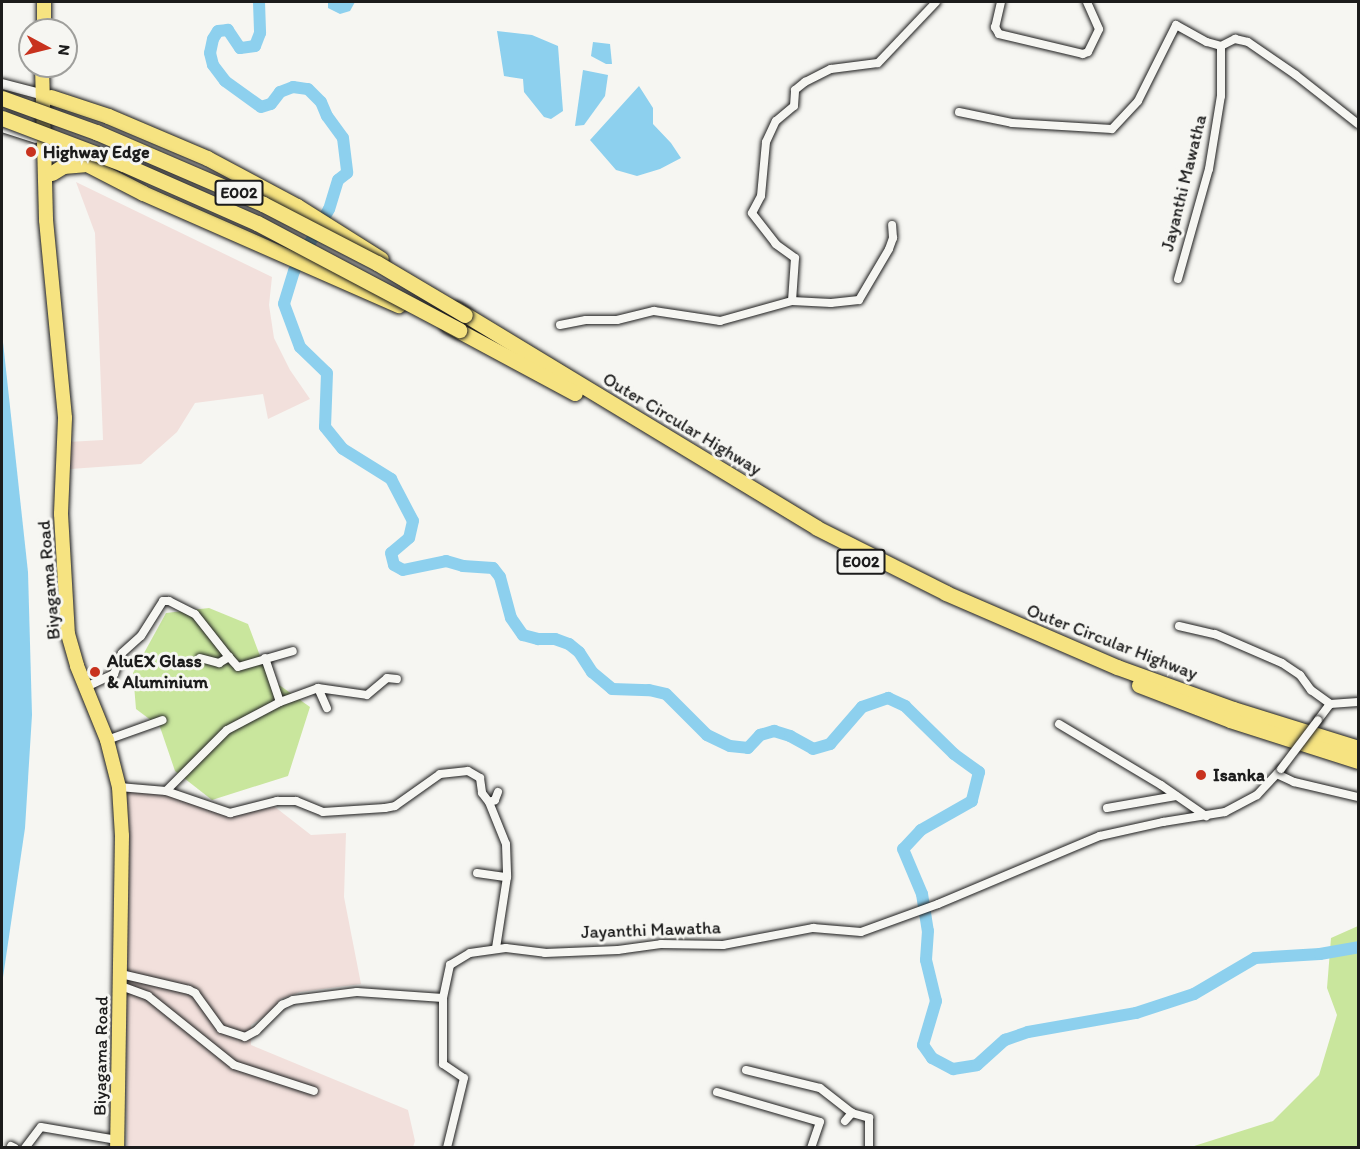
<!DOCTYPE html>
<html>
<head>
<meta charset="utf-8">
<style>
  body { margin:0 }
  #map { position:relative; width:1360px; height:1149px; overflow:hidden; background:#f6f6f2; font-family:Itim,sans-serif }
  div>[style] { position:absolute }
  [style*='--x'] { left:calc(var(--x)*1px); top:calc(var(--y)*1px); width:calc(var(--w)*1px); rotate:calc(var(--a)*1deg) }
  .built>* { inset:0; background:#f2e0dc }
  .green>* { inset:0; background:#c9e69d }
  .water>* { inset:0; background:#8dd0ee }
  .river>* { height:12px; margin:-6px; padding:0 6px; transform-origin:6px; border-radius:6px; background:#8dd0ee }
  .roads { filter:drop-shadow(0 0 2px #1c1c1c) drop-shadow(0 0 2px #1c1c1c) }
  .minor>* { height:8px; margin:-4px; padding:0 4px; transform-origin:4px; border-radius:4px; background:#f6f6f2 }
  .tertiary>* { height:10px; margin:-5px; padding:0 5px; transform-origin:5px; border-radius:5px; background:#f6f6f2 }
  .primary>* { height:14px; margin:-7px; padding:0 7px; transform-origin:7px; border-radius:7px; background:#f6e381 }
  .motorway>* { height:15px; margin:-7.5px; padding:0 7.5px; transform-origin:7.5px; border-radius:7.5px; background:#f6e381 }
  .bridges { filter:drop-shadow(0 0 2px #1c1c1c) drop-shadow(0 0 2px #1c1c1c) }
  .minor-bridge>* { height:8px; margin:-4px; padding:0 4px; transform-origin:4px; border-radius:4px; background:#f6f6f2 }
  .motorway-bridge>* { height:15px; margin:-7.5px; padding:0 7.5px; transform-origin:7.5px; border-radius:7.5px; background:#f6e381 }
  .dots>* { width:16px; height:16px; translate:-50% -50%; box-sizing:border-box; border:3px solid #f6f6f2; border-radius:50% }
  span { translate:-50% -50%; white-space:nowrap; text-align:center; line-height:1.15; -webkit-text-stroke:6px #f6f6f2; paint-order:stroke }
  .shield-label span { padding:2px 4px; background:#f6f6f2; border:2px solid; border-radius:4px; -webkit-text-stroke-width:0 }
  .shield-label { font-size:16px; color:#1c1c1c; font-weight:700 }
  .poi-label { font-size:18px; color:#1c1c1c; font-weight:700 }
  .left { translate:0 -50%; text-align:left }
  .street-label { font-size:18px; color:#1c1c1c }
  .frame { position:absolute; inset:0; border:3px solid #1c1c1c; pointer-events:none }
  .north { position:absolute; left:18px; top:18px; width:60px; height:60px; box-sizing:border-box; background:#f6f6f2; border:2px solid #9f9f9c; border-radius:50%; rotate:97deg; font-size:16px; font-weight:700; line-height:24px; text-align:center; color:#1c1c1c }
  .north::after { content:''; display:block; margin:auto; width:21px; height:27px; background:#c8321e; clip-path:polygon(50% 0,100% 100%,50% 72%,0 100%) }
</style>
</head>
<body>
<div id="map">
  <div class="built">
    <div style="clip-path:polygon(76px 182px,272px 277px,269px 305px,274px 338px,290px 370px,310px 399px,268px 419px,263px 394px,195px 403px,177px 432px,141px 464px,70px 469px,68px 442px,103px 440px,95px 233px)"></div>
    <div style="clip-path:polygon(125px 791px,166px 792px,229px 816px,275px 807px,311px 835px,346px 833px,344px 897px,361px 984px,300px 992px,281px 999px,269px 1013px,251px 1025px,251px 1045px,408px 1110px,415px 1141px,413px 1147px,127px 1147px)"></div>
  </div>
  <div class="green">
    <div style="clip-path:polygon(209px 608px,248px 624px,268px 677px,310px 707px,288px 776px,212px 800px,175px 771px,160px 727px,136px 709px,133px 673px,166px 613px)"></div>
    <div style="clip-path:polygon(1358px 926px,1358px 1147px,1191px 1147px,1273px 1121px,1319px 1075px,1337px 1015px,1327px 988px,1331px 938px)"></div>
  </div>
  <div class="water">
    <div style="clip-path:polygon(328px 2px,355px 2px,350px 11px,340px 14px,328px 8px)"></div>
    <div style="clip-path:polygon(497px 31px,532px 35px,558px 46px,563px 111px,551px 119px,544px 117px,524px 92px,523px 79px,504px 76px)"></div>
    <div style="clip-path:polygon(593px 42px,610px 44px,612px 64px,606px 64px,591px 56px)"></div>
    <div style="clip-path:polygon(583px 70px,608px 75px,605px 96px,584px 125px,575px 126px)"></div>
    <div style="clip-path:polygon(639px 86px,653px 108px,653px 124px,671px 143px,681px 158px,660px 169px,637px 176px,616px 170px,590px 140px)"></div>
    <div style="clip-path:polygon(2px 333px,28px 572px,32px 715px,25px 828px,2px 984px)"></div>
  </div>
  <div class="river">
    <div style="--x:259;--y:2;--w:31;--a:88"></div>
    <div style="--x:260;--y:33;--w:14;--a:111"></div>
    <div style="--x:255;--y:46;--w:15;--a:172"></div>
    <div style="--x:240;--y:48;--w:22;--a:-124"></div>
    <div style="--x:228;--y:30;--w:10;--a:174"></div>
    <div style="--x:218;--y:31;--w:9;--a:122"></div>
    <div style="--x:213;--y:39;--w:14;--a:102"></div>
    <div style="--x:210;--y:53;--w:12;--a:76"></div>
    <div style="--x:213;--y:65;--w:20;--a:53"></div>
    <div style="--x:225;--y:81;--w:44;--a:35.8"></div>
    <div style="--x:261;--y:107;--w:10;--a:-17"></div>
    <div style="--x:271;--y:104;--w:15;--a:-53"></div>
    <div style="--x:280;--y:92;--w:14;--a:-21"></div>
    <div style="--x:293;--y:87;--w:15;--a:8"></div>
    <div style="--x:308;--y:89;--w:18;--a:45"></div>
    <div style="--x:321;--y:102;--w:15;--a:67"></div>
    <div style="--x:327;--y:116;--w:27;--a:54"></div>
    <div style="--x:343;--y:138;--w:35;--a:83"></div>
    <div style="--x:347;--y:173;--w:11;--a:142"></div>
    <div style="--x:338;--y:180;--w:30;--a:107"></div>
    <div style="--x:329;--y:209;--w:71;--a:119.4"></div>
    <div style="--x:294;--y:271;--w:34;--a:107"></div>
    <div style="--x:284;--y:304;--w:46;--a:69.6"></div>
    <div style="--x:300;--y:347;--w:37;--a:44"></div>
    <div style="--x:327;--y:373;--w:54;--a:92.1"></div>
    <div style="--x:325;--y:427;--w:28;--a:51"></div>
    <div style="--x:343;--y:449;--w:57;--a:32"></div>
    <div style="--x:391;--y:479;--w:47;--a:62.4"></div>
    <div style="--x:413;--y:521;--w:17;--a:103"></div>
    <div style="--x:409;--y:538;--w:23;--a:140"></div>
    <div style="--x:391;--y:553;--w:12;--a:76"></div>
    <div style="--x:394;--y:565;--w:10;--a:29"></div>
    <div style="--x:403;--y:570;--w:44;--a:-11.8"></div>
    <div style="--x:446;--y:561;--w:18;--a:16"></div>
    <div style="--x:463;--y:566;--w:30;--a:4"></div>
    <div style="--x:493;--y:568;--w:11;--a:52"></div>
    <div style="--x:500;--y:577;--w:42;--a:75"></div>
    <div style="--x:511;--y:618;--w:21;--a:55"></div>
    <div style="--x:523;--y:635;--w:16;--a:15"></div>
    <div style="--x:538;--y:639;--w:17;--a:0"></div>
    <div style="--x:555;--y:639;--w:15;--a:20"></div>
    <div style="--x:569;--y:644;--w:13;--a:39"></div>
    <div style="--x:579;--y:652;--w:24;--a:57"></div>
    <div style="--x:592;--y:672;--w:26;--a:40"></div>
    <div style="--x:612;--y:689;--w:37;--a:2"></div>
    <div style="--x:649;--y:690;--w:17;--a:13"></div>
    <div style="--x:666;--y:694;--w:58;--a:45"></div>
    <div style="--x:707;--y:735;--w:25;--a:26"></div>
    <div style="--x:730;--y:746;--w:18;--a:6"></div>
    <div style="--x:748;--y:748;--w:18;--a:-47"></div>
    <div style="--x:760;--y:735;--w:15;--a:-16"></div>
    <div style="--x:774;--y:731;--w:17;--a:17"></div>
    <div style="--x:790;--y:736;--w:26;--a:29"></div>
    <div style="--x:813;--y:749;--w:18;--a:-16"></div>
    <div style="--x:830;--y:744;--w:49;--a:-49.1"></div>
    <div style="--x:862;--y:707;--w:28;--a:-19"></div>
    <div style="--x:888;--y:698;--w:19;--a:25"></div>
    <div style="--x:905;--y:706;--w:69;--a:44.4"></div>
    <div style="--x:954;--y:754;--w:31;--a:36"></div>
    <div style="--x:979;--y:772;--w:30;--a:104"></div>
    <div style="--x:972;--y:801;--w:59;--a:150.4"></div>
    <div style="--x:921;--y:830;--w:26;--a:133"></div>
    <div style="--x:903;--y:849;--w:49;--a:67.1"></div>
    <div style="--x:922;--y:894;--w:37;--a:81"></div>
    <div style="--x:928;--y:931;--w:29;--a:94"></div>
    <div style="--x:926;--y:960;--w:42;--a:76.3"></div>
    <div style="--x:936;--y:1001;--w:46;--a:106.5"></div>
    <div style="--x:923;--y:1045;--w:16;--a:55"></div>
    <div style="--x:932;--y:1058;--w:24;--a:28"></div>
    <div style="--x:953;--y:1069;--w:24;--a:-9"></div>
    <div style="--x:977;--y:1065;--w:38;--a:-42"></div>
    <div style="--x:1005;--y:1040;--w:24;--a:-19"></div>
    <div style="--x:1028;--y:1032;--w:110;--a:-10"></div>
    <div style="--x:1136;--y:1013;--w:61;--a:-18.1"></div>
    <div style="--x:1194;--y:994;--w:71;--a:-30.5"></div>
    <div style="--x:1255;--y:958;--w:65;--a:-3.5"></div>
    <div style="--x:1320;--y:954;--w:39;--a:-10"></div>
  </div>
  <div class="roads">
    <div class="minor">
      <div style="--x:1001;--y:2;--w:26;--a:103"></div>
      <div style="--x:995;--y:27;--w:8;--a:60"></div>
      <div style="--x:999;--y:34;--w:86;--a:13.4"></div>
      <div style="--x:1083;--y:54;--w:5;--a:-22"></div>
      <div style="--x:1088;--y:52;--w:25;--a:-64"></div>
      <div style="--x:1099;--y:29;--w:30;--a:-114"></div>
      <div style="--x:959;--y:112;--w:54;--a:11.7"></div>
      <div style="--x:1012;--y:123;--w:100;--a:3.4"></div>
      <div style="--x:1112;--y:129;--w:38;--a:-47"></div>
      <div style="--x:1138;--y:101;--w:85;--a:-63.4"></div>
      <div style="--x:1176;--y:25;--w:35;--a:29"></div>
      <div style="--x:1207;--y:42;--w:15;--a:16"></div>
      <div style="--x:1178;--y:279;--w:114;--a:-74.3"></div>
      <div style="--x:1209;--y:169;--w:74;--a:-80.7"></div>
      <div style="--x:1221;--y:96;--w:50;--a:-90"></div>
      <div style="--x:1221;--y:46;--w:16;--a:-27"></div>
      <div style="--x:1235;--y:39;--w:13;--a:13"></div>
      <div style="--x:1248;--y:42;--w:58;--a:34.5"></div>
      <div style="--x:1296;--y:75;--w:79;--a:38.3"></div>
      <div style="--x:792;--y:301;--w:39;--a:3"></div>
      <div style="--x:831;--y:303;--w:28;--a:-6"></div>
      <div style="--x:859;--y:300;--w:59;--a:-59.5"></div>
      <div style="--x:889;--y:249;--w:12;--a:-70"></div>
      <div style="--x:893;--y:238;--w:13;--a:-94"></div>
      <div style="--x:560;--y:325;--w:26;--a:-11"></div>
      <div style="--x:586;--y:320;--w:31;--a:0"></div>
      <div style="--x:617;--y:320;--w:38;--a:-14"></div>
      <div style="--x:654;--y:311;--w:67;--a:8.6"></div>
      <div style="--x:720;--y:321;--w:75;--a:-15.5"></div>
      <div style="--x:792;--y:301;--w:43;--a:-86"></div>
      <div style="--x:795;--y:258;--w:24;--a:-144"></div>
      <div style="--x:776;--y:244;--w:39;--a:-128"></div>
      <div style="--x:752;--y:213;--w:19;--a:-62"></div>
      <div style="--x:761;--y:196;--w:54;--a:-84.7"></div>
      <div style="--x:766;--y:142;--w:23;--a:-65"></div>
      <div style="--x:776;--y:121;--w:23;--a:-40"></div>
      <div style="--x:794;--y:106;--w:16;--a:-86"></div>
      <div style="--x:795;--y:90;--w:13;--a:-39"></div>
      <div style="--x:805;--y:82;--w:29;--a:-27"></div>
      <div style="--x:831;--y:69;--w:47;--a:-7.3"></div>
      <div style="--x:878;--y:63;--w:84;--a:-46.4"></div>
      <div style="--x:1179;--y:626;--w:37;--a:13"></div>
      <div style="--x:1215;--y:634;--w:73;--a:23.4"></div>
      <div style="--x:1282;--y:663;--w:22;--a:34"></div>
      <div style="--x:1300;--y:675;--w:19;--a:54"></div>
      <div style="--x:1311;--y:690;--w:24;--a:36"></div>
      <div style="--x:200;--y:658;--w:20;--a:15"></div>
      <div style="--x:219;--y:663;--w:12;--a:-31"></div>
      <div style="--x:229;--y:657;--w:13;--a:48"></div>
      <div style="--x:238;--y:667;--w:57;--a:-16.2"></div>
      <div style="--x:265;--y:658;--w:46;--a:71.2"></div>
      <div style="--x:280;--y:702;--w:40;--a:-20.2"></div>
      <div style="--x:318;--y:688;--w:49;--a:8.1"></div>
      <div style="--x:367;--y:695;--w:26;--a:-40"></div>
      <div style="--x:387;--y:678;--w:10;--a:6"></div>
      <div style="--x:86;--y:687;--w:31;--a:-25"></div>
      <div style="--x:114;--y:674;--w:22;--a:-69"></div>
      <div style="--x:122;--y:653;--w:25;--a:-42"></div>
      <div style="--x:141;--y:636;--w:41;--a:-57.8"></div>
      <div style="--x:163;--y:601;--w:6;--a:0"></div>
      <div style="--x:169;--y:601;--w:29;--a:27"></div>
      <div style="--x:195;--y:614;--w:55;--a:51.7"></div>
      <div style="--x:318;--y:688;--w:22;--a:66"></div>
      <div style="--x:1318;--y:720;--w:20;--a:-53"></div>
      <div style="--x:1330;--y:704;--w:28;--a:-4"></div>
      <div style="--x:1059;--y:724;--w:119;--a:30.9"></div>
      <div style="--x:1161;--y:785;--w:55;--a:34.6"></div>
      <div style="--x:107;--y:740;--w:59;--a:-19.7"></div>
      <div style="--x:1277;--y:774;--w:19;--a:25"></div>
      <div style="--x:1294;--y:782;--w:66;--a:13.2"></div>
      <div style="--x:119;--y:787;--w:47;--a:4.9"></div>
      <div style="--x:166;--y:791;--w:86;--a:-45"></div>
      <div style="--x:227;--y:730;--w:60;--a:-27.8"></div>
      <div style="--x:166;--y:791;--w:68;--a:19"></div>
      <div style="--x:230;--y:813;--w:49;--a:-14.3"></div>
      <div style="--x:277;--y:801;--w:19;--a:0"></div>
      <div style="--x:296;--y:801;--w:29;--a:22"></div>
      <div style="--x:323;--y:812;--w:62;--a:-3.7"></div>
      <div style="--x:385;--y:808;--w:10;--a:-11"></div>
      <div style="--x:395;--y:806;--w:55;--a:-35.4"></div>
      <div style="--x:440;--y:774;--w:28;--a:-6"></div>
      <div style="--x:468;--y:771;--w:14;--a:30"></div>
      <div style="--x:480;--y:778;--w:15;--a:82"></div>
      <div style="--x:482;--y:793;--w:11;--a:52"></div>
      <div style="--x:498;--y:792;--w:9;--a:111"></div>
      <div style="--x:495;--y:800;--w:6;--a:162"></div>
      <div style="--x:489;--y:802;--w:45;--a:68"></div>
      <div style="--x:506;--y:844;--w:33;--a:88"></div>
      <div style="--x:1107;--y:808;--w:70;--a:-9.9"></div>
      <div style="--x:477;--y:873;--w:30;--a:8"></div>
      <div style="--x:507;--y:877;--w:72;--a:98.8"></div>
      <div style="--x:121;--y:974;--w:70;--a:13.2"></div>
      <div style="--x:189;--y:990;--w:7;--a:27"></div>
      <div style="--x:195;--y:993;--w:44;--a:54.2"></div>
      <div style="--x:221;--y:1029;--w:25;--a:18"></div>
      <div style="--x:245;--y:1037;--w:13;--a:-29"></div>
      <div style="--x:256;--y:1031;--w:37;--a:-45"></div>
      <div style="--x:282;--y:1005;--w:12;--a:-24"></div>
      <div style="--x:293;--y:1000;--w:64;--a:-7.1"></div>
      <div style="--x:357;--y:992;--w:86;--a:4"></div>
      <div style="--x:443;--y:998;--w:34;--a:-78"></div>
      <div style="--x:450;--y:965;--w:23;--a:-31"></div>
      <div style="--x:470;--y:953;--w:36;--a:-8"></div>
      <div style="--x:506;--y:948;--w:39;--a:7"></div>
      <div style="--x:545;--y:953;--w:73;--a:-2.4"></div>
      <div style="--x:618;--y:950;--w:43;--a:-7.9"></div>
      <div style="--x:661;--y:944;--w:62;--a:0.9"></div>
      <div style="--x:723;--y:945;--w:92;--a:-10.7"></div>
      <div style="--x:813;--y:928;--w:48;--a:4.8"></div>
      <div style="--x:861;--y:932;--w:82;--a:-20"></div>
      <div style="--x:938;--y:904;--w:176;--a:-22.8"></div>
      <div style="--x:1100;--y:836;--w:65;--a:-12.5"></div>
      <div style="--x:1163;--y:822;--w:63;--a:-9.2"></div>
      <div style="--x:1225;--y:812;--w:36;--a:-28"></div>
      <div style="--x:1257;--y:795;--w:35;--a:-47"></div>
      <div style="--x:121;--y:986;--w:29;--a:20"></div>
      <div style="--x:148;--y:996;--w:110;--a:38.7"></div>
      <div style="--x:234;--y:1065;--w:84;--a:18"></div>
      <div style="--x:443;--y:998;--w:66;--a:90"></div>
      <div style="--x:443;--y:1064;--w:25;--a:34"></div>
      <div style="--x:464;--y:1078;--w:72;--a:103.7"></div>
      <div style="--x:746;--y:1070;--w:76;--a:13.7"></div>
      <div style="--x:820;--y:1088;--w:41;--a:38"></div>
      <div style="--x:717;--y:1092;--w:107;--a:16.2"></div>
      <div style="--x:820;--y:1122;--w:28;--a:109"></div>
      <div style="--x:845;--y:1121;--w:11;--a:-49"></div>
      <div style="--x:852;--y:1113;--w:18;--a:16"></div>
      <div style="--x:869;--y:1118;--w:30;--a:90"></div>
      <div style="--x:11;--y:1146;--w:4;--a:27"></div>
      <div style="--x:25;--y:1148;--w:26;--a:-53"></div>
      <div style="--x:41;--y:1127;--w:77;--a:9.7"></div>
    </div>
    <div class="tertiary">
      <div style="--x:2;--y:84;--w:48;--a:14.6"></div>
      <div style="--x:2;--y:127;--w:35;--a:18"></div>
    </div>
    <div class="primary">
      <div style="--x:44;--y:30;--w:28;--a:-90"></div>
      <div style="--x:42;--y:66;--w:154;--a:88.5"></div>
      <div style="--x:46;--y:220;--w:199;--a:84.5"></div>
      <div style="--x:65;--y:418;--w:96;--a:92.4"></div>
      <div style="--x:61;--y:514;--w:120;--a:86.7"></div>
      <div style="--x:68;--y:634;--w:33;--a:74"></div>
      <div style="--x:77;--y:666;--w:80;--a:67.9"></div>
      <div style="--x:107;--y:740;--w:49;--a:75.7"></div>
      <div style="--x:119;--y:787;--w:49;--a:86.5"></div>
      <div style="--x:122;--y:836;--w:312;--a:90.9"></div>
    </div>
    <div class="motorway">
      <div style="--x:51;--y:97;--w:60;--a:18.4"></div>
      <div style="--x:108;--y:116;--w:108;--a:23"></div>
      <div style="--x:207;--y:158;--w:102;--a:28.1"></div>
      <div style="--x:297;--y:206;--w:99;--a:32.2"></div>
      <div style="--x:52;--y:146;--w:102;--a:27.3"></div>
      <div style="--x:143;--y:193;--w:279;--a:23.7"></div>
      <div style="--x:52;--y:173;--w:13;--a:-32"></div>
      <div style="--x:63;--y:166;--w:21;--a:-5"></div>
      <div style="--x:456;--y:309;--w:422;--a:31.2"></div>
      <div style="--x:817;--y:528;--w:144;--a:26.7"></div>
      <div style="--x:946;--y:593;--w:186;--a:23.4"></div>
      <div style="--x:1117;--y:667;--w:123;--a:19.9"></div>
      <div style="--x:1233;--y:709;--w:131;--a:17.3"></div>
      <div style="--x:448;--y:325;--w:144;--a:28.2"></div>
      <div style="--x:1139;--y:685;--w:97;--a:21"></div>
      <div style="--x:1230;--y:720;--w:134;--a:17.8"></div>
    </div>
  </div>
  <div class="bridges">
    <div class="minor-bridge">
      <div style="--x:1281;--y:769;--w:61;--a:-52.9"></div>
    </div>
    <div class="motorway-bridge">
      <div style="--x:2;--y:98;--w:100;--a:19.9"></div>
      <div style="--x:96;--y:132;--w:182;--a:23.3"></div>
      <div style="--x:263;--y:204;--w:128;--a:27.4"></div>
      <div style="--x:377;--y:263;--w:102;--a:30.6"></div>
      <div style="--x:2;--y:118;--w:129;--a:20.8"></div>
      <div style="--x:123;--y:164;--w:146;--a:23.8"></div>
      <div style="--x:257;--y:223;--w:229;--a:27.9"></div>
    </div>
  </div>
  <div class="dots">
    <div style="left:31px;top:152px;background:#c8321e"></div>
    <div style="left:95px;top:672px;background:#c8321e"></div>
    <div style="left:1201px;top:775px;background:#c8321e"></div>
  </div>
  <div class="shield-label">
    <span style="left:239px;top:193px">E002</span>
    <span style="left:861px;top:562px">E002</span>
  </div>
  <div class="poi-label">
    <span class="left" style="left:43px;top:152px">Highway Edge</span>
    <span class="left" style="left:107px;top:672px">AluEX Glass<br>&amp; Aluminium</span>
    <span class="left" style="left:1213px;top:775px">Isanka</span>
  </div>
  <div class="street-label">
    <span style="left:1184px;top:183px;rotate:-76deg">Jayanthi Mawatha</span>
    <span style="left:682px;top:424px;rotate:31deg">Outer Circular Highway</span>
    <span style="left:49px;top:580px;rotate:-95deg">Biyagama Road</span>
    <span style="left:1112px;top:642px;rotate:21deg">Outer Circular Highway</span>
    <span style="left:651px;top:930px;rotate:-2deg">Jayanthi Mawatha</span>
    <span style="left:101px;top:1056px;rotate:-89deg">Biyagama Road</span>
  </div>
  <div class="frame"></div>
  <div class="north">N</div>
</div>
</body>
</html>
